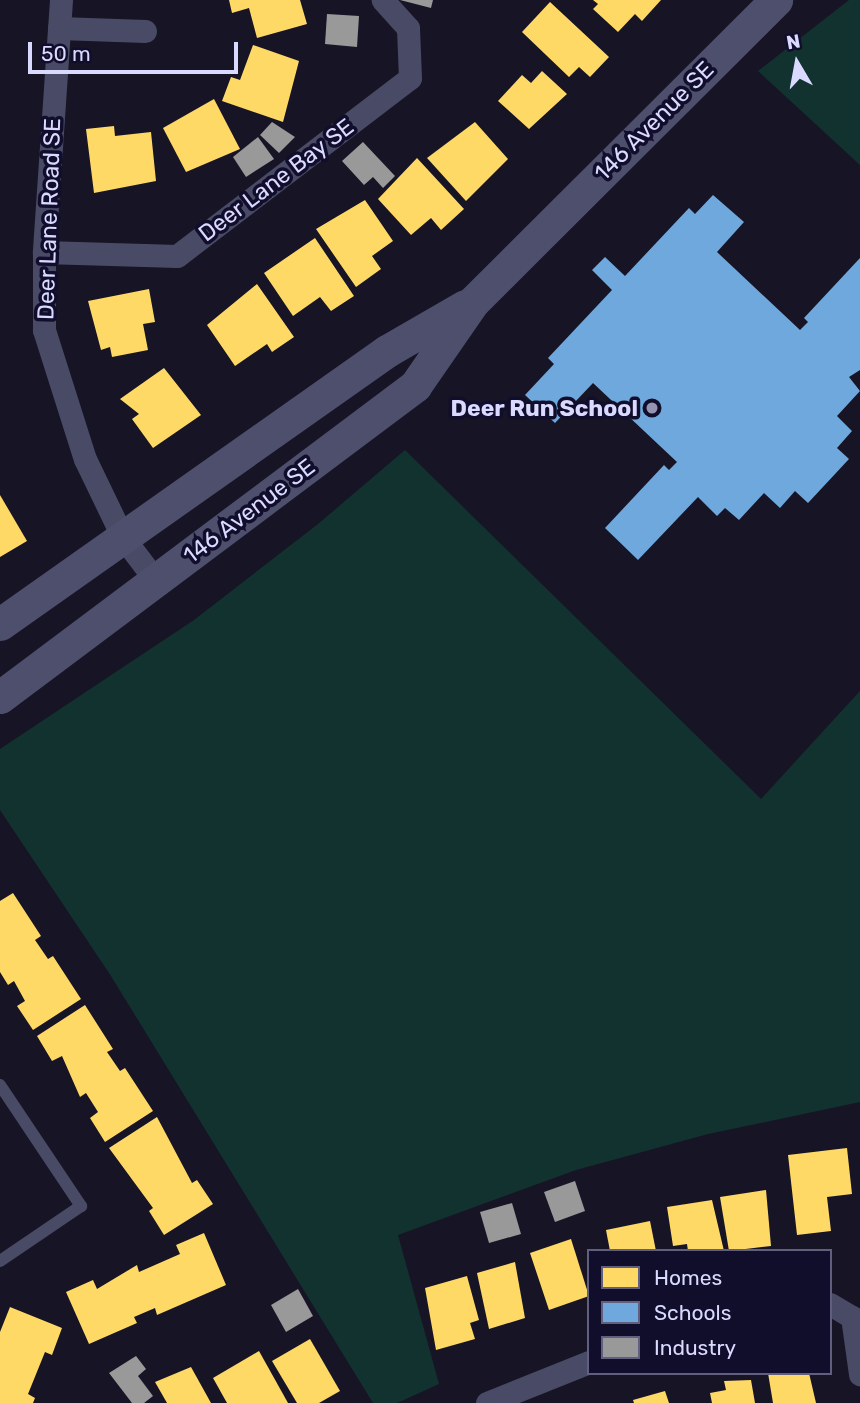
<!DOCTYPE html>
<html>
<head>
<meta charset="utf-8">
<style>
  body { margin:0 }
  #map { position:relative; width:860px; height:1403px; overflow:hidden; background:#171525; font-family:Rubik,sans-serif }
  div>[style] { position:absolute }
  [style*='--x'] { left:calc(var(--x)*1px); top:calc(var(--y)*1px); width:calc(var(--w)*1px); rotate:calc(var(--a)*1deg) }
  .green>* { inset:0; background:#123230 }
  .homes>* { inset:0; background:#ffd966 }
  .schools>* { inset:0; background:#6fa8dc }
  .industry>* { inset:0; background:#999 }
  .lane>* { height:12px; margin:-6px; padding:0 6px; transform-origin:6px; border-radius:6px; background:#494b66 }
  .street>* { height:23px; margin:-11.5px; padding:0 11.5px; transform-origin:11.5px; border-radius:11.5px; background:#494b66 }
  .secondary>* { height:33px; margin:-16.5px; padding:0 16.5px; transform-origin:16.5px; border-radius:16.5px; background:#4e4f6c }
  .dots>* { width:19px; height:19px; translate:-50% -50%; box-sizing:border-box; border:4px solid #110e2c; border-radius:50% }
  span { translate:-50% -50%; white-space:nowrap; text-align:center; line-height:1.15; -webkit-text-stroke:7px #110e2c; paint-order:stroke }
  .street-label { font-size:23px; color:#dad9ff }
  .poi-label { font-size:23px; color:#dad9ff; font-weight:700 }
  .right { translate:-100% -50%; text-align:right }
  .legend { position:absolute; left:587px; top:1249px; width:245px; height:126px; box-sizing:border-box; background:#110e2c; border:2px solid #615f80; margin:0; padding:9px 12px; list-style:none; font-size:21px; color:#dad9ff }
  .legend li { display:flex; align-items:center; gap:14px; height:35px }
  .legend b { width:35px; border:2px solid #615f80 }
  .north { position:absolute; left:762px; top:28px; width:70px; height:70px; -webkit-text-stroke:5px #110e2c; paint-order:stroke; rotate:350deg; font-size:19px; font-weight:700; line-height:28px; text-align:center; color:#dad9ff }
  .north::after { content:''; display:block; margin:auto; width:24px; height:32px; background:#dad9ff; clip-path:polygon(50% 0,100% 100%,50% 72%,0 100%) }
  .scale { position:absolute; left:28px; top:42px; width:210px; height:32px; box-sizing:border-box; border:4px solid #dad9ff; border-top:0; padding-left:9px; font-size:21px; line-height:24px; white-space:nowrap; color:#dad9ff; -webkit-text-stroke:5px #110e2c; paint-order:stroke }
</style>
</head>
<body>
<div id="map">
  <div class="green">
    <div style="clip-path:polygon(849px 0,860px 0,860px 165px,758px 71px)"></div>
    <div style="clip-path:polygon(405px 450px,761px 799px,860px 691px,860px 1102px,708px 1134px,576px 1170px,398px 1235px,439px 1384px,397px 1403px,373px 1403px,111px 976px,0 810px,0 749px,194px 620px,318px 524px)"></div>
  </div>
  <div class="homes">
    <div style="clip-path:polygon(229px 0,300px 0,307px 24px,257px 38px,249px 8px,232px 13px)"></div>
    <div style="clip-path:polygon(593px 0,661px 0,642px 21px,635px 14px,618px 32px,593px 9px,598px 4px)"></div>
    <div style="clip-path:polygon(550px 2px,609px 57px,590px 77px,579px 67px,569px 77px,522px 32px)"></div>
    <div style="clip-path:polygon(253px 45px,299px 61px,283px 122px,222px 101px,231px 77px,240px 80px)"></div>
    <div style="clip-path:polygon(542px 71px,567px 94px,529px 129px,498px 101px,522px 75px,531px 83px)"></div>
    <div style="clip-path:polygon(214px 99px,240px 149px,186px 172px,163px 128px)"></div>
    <div style="clip-path:polygon(475px 122px,508px 159px,466px 201px,427px 158px)"></div>
    <div style="clip-path:polygon(114px 126px,115px 136px,151px 132px,156px 181px,94px 193px,86px 129px)"></div>
    <div style="clip-path:polygon(417px 158px,464px 209px,441px 230px,431px 218px,411px 235px,378px 199px)"></div>
    <div style="clip-path:polygon(365px 200px,393px 241px,372px 256px,381px 269px,356px 287px,316px 229px)"></div>
    <div style="clip-path:polygon(315px 238px,354px 296px,331px 311px,320px 297px,293px 316px,264px 273px)"></div>
    <div style="clip-path:polygon(257px 284px,294px 337px,272px 352px,267px 344px,235px 366px,207px 325px)"></div>
    <div style="clip-path:polygon(149px 289px,155px 322px,143px 324px,148px 350px,112px 357px,110px 347px,101px 350px,88px 301px)"></div>
    <div style="clip-path:polygon(164px 368px,201px 415px,153px 448px,132px 419px,139px 414px,120px 399px)"></div>
    <div style="clip-path:polygon(0 495px,27px 541px,0 557px)"></div>
    <div style="clip-path:polygon(13px 893px,41px 936px,35px 940px,48px 959px,53px 956px,81px 999px,33px 1030px,17px 1006px,25px 1001px,14px 981px,8px 985px,0 972px,0 901px)"></div>
    <div style="clip-path:polygon(85px 1005px,113px 1049px,107px 1052px,120px 1071px,125px 1068px,153px 1111px,105px 1142px,90px 1118px,98px 1112px,86px 1093px,80px 1097px,62px 1056px,52px 1061px,37px 1036px)"></div>
    <div style="clip-path:polygon(157px 1117px,192px 1183px,197px 1180px,213px 1204px,164px 1235px,149px 1211px,153px 1208px,109px 1148px)"></div>
    <div style="clip-path:polygon(847px 1148px,852px 1194px,827px 1197px,831px 1231px,797px 1235px,788px 1155px)"></div>
    <div style="clip-path:polygon(766px 1190px,771px 1246px,729px 1251px,720px 1197px)"></div>
    <div style="clip-path:polygon(712px 1200px,724px 1251px,688px 1251px,687px 1244px,673px 1246px,667px 1207px)"></div>
    <div style="clip-path:polygon(650px 1221px,656px 1251px,610px 1251px,606px 1230px)"></div>
    <div style="clip-path:polygon(204px 1233px,226px 1285px,157px 1315px,155px 1308px,134px 1317px,137px 1323px,89px 1344px,66px 1292px,93px 1280px,97px 1289px,137px 1265px,139px 1272px,180px 1254px,176px 1245px)"></div>
    <div style="clip-path:polygon(571px 1239px,589px 1296px,549px 1310px,530px 1253px)"></div>
    <div style="clip-path:polygon(515px 1262px,525px 1318px,489px 1329px,477px 1273px)"></div>
    <div style="clip-path:polygon(467px 1276px,479px 1320px,470px 1323px,475px 1339px,436px 1350px,425px 1288px)"></div>
    <div style="clip-path:polygon(10px 1307px,62px 1328px,52px 1355px,45px 1352px,28px 1394px,35px 1398px,33px 1403px,0 1403px,0 1332px)"></div>
    <div style="clip-path:polygon(310px 1339px,340px 1391px,319px 1403px,297px 1403px,272px 1361px)"></div>
    <div style="clip-path:polygon(259px 1351px,288px 1403px,227px 1403px,213px 1378px)"></div>
    <div style="clip-path:polygon(191px 1367px,211px 1403px,167px 1403px,155px 1382px)"></div>
    <div style="clip-path:polygon(768px 1373px,809px 1373px,816px 1403px,773px 1403px)"></div>
    <div style="clip-path:polygon(751px 1380px,755px 1403px,712px 1403px,710px 1393px,726px 1390px,724px 1381px)"></div>
    <div style="clip-path:polygon(665px 1391px,669px 1403px,634px 1403px,633px 1400px)"></div>
  </div>
  <div class="schools">
    <div style="clip-path:polygon(713px 195px,744px 222px,717px 252px,800px 330px,808px 322px,804px 318px,860px 258px,860px 370px,849px 377px,860px 391px,837px 416px,852px 431px,837px 448px,849px 459px,808px 503px,795px 491px,780px 508px,764px 493px,739px 520px,725px 508px,717px 516px,698px 497px,638px 560px,605px 528px,664px 465px,669px 470px,677px 462px,593px 383px,555px 423px,525px 395px,554px 364px,548px 358px,612px 290px,592px 270px,605px 257px,625px 276px,689px 208px,695px 214px)"></div>
  </div>
  <div class="industry">
    <div style="clip-path:polygon(400px 0,433px 0,431px 8px)"></div>
    <div style="clip-path:polygon(327px 14px,359px 16px,357px 47px,325px 44px)"></div>
    <div style="clip-path:polygon(272px 122px,295px 137px,279px 153px,260px 135px)"></div>
    <div style="clip-path:polygon(258px 137px,274px 159px,246px 177px,233px 157px)"></div>
    <div style="clip-path:polygon(363px 142px,395px 176px,383px 188px,373px 177px,364px 185px,342px 161px)"></div>
    <div style="clip-path:polygon(575px 1181px,585px 1211px,555px 1222px,544px 1192px)"></div>
    <div style="clip-path:polygon(512px 1203px,521px 1234px,489px 1243px,480px 1212px)"></div>
    <div style="clip-path:polygon(298px 1289px,313px 1316px,286px 1332px,271px 1305px)"></div>
    <div style="clip-path:polygon(136px 1356px,146px 1369px,138px 1376px,153px 1396px,144px 1403px,132px 1403px,109px 1373px)"></div>
  </div>
  <div class="lane">
    <div style="--x:0;--y:1085;--w:146;--a:56.2"></div>
    <div style="--x:81;--y:1206;--w:98;--a:145.8"></div>
  </div>
  <div class="street">
    <div style="--x:61;--y:0;--w:253;--a:93.9"></div>
    <div style="--x:44;--y:252;--w:78;--a:90"></div>
    <div style="--x:44;--y:330;--w:135;--a:72.4"></div>
    <div style="--x:85;--y:459;--w:85;--a:64.3"></div>
    <div style="--x:122;--y:536;--w:56;--a:52.9"></div>
    <div style="--x:59;--y:28;--w:86;--a:2"></div>
    <div style="--x:44;--y:252;--w:133;--a:1.7"></div>
    <div style="--x:177;--y:256;--w:293;--a:-37.4"></div>
    <div style="--x:410;--y:78;--w:50;--a:-92.3"></div>
    <div style="--x:408;--y:28;--w:38;--a:-132"></div>
    <div style="--x:830;--y:1304;--w:26;--a:31"></div>
    <div style="--x:852;--y:1317;--w:58;--a:82"></div>
    <div style="--x:487;--y:1403;--w:110;--a:-21.9"></div>
  </div>
  <div class="secondary">
    <div style="--x:0;--y:624;--w:474;--a:-35.2"></div>
    <div style="--x:387;--y:351;--w:90;--a:-30"></div>
    <div style="--x:0;--y:697;--w:519;--a:-36.85"></div>
    <div style="--x:415;--y:386;--w:102;--a:-55.4"></div>
    <div style="--x:473;--y:302;--w:428;--a:-44.9"></div>
  </div>
  <div class="dots">
    <div style="left:652px;top:408px;background:#9694b3"></div>
  </div>
  <div class="street-label">
    <span style="left:654px;top:121px;rotate:-45deg">146 Avenue SE</span>
    <span style="left:276px;top:180px;rotate:-37deg">Deer Lane Bay SE</span>
    <span style="left:49px;top:219px;rotate:-88deg">Deer Lane Road SE</span>
    <span style="left:249px;top:511px;rotate:-37deg">146 Avenue SE</span>
  </div>
  <div class="poi-label">
    <span class="right" style="left:638px;top:408px">Deer Run School</span>
  </div>
  <ul class="legend">
  <li><b style="height:19px;background:#ffd966"></b>Homes</li>
  <li><b style="height:19px;background:#6fa8dc"></b>Schools</li>
  <li><b style="height:19px;background:#999"></b>Industry</li>
  </ul>
  <div class="north">N</div>
  <div class="scale">50 m</div>
</div>
</body>
</html>
